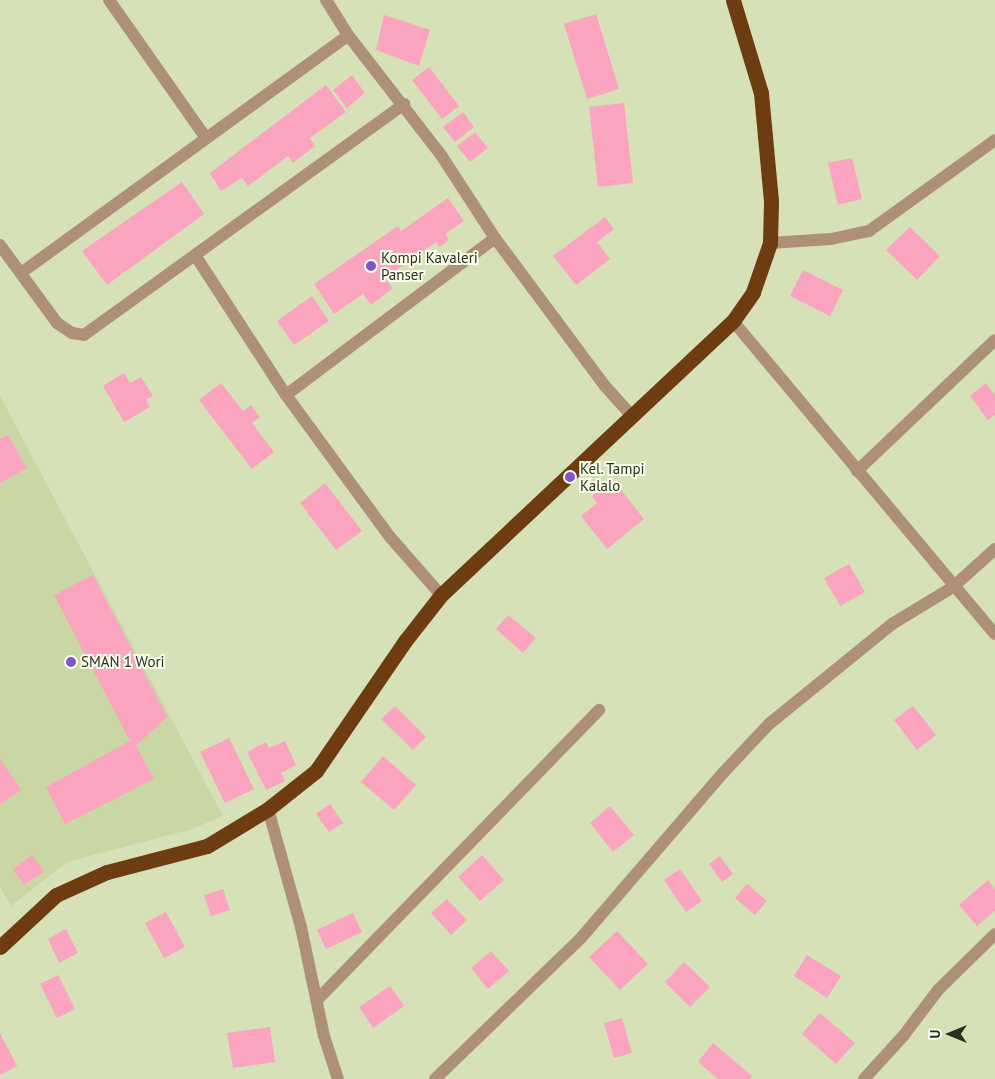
<!DOCTYPE html>
<html>
<head>
<meta charset="utf-8">
<style>
  body { margin:0 }
  #map { position:relative; width:995px; height:1079px; overflow:hidden; background:#d6e1b7; font-family:"PT Sans",sans-serif }
  div>[style] { position:absolute }
  [style*='--x'] { left:calc(var(--x)*1px); top:calc(var(--y)*1px); width:calc(var(--w)*1px); rotate:calc(var(--a)*1deg) }
  .built>* { inset:0; background:#cad6a4 }
  .building>* { inset:0; background:#fba4c0 }
  .minor>* { height:12px; margin:-6px; padding:0 6px; transform-origin:6px; border-radius:6px; background:#ae9079 }
  .highway>* { height:15px; margin:-7.5px; padding:0 7.5px; transform-origin:7.5px; border-radius:7.5px; background:#6d3d11 }
  .dots>* { width:14px; height:14px; translate:-50% -50%; box-sizing:border-box; border:2px solid #fafeed; border-radius:50% }
  span { translate:-50% -50%; white-space:nowrap; text-align:center; line-height:1.15; -webkit-text-stroke:4px #fafeed; paint-order:stroke }
  .poi-label { font-size:15px; color:#2a2e1d }
  .left { translate:0 -50%; text-align:left }
  .north { position:absolute; left:925px; top:1009px; width:50px; height:50px; -webkit-text-stroke:4px #fafeed; paint-order:stroke; rotate:270deg; font-size:14px; font-weight:700; line-height:20px; text-align:center; color:#2a2e1d }
  .north::after { content:''; display:block; margin:auto; width:18px; height:22px; background:#2a2e1d; clip-path:polygon(50% 0,100% 100%,50% 72%,0 100%) }
</style>
</head>
<body>
<div id="map">
  <div class="built">
    <div style="clip-path:polygon(0 396px,223px 816px,192px 829px,67px 862px,11px 906px,0 887px)"></div>
  </div>
  <div class="building">
    <div style="clip-path:polygon(596px 14px,619px 89px,587px 99px,564px 24px)"></div>
    <div style="clip-path:polygon(384px 15px,430px 30px,419px 66px,376px 50px)"></div>
    <div style="clip-path:polygon(429px 67px,459px 106px,442px 119px,412px 80px)"></div>
    <div style="clip-path:polygon(352px 75px,365px 93px,347px 108px,333px 90px)"></div>
    <div style="clip-path:polygon(326px 85px,346px 112px,310px 138px,315px 146px,293px 163px,288px 156px,248px 186px,242px 178px,221px 191px,210px 173px)"></div>
    <div style="clip-path:polygon(624px 103px,633px 183px,598px 187px,589px 107px)"></div>
    <div style="clip-path:polygon(463px 112px,474px 127px,455px 142px,443px 127px)"></div>
    <div style="clip-path:polygon(475px 132px,488px 148px,470px 162px,457px 146px)"></div>
    <div style="clip-path:polygon(852px 158px,862px 199px,838px 205px,828px 163px)"></div>
    <div style="clip-path:polygon(182px 182px,204px 214px,107px 285px,82px 251px)"></div>
    <div style="clip-path:polygon(448px 198px,464px 221px,445px 234px,449px 240px,439px 247px,436px 242px,385px 278px,393px 288px,371px 305px,363px 294px,334px 314px,314px 284px,398px 226px,401px 231px)"></div>
    <div style="clip-path:polygon(605px 217px,614px 229px,597px 242px,610px 259px,576px 285px,553px 256px)"></div>
    <div style="clip-path:polygon(910px 227px,940px 256px,917px 280px,886px 250px)"></div>
    <div style="clip-path:polygon(803px 270px,843px 290px,830px 316px,790px 296px)"></div>
    <div style="clip-path:polygon(312px 296px,329px 321px,294px 345px,277px 321px)"></div>
    <div style="clip-path:polygon(124px 373px,130px 383px,141px 377px,153px 396px,146px 400px,150px 407px,124px 422px,103px 386px)"></div>
    <div style="clip-path:polygon(221px 383px,243px 411px,251px 405px,260px 417px,252px 423px,274px 452px,252px 469px,199px 400px)"></div>
    <div style="clip-path:polygon(986px 383px,995px 395px,995px 415px,988px 420px,970px 396px)"></div>
    <div style="clip-path:polygon(8px 435px,27px 468px,0 483px,0 439px)"></div>
    <div style="clip-path:polygon(325px 483px,362px 531px,336px 550px,300px 503px)"></div>
    <div style="clip-path:polygon(604px 485px,610px 492px,618px 486px,644px 519px,607px 549px,581px 516px,597px 503px,592px 496px)"></div>
    <div style="clip-path:polygon(849px 564px,865px 592px,840px 606px,824px 578px)"></div>
    <div style="clip-path:polygon(93px 575px,167px 717px,136px 746px,154px 779px,65px 824px,46px 787px,130px 741px,54px 595px)"></div>
    <div style="clip-path:polygon(508px 615px,536px 638px,523px 653px,496px 629px)"></div>
    <div style="clip-path:polygon(395px 706px,426px 737px,413px 750px,381px 719px)"></div>
    <div style="clip-path:polygon(913px 706px,936px 735px,917px 750px,894px 720px)"></div>
    <div style="clip-path:polygon(229px 738px,254px 789px,225px 803px,200px 752px)"></div>
    <div style="clip-path:polygon(285px 741px,296px 765px,281px 773px,285px 781px,266px 790px,247px 752px,266px 742px,269px 748px)"></div>
    <div style="clip-path:polygon(383px 756px,416px 785px,394px 810px,361px 782px)"></div>
    <div style="clip-path:polygon(0 759px,21px 790px,0 804px)"></div>
    <div style="clip-path:polygon(330px 804px,343px 823px,329px 832px,316px 814px)"></div>
    <div style="clip-path:polygon(610px 806px,634px 835px,613px 852px,590px 823px)"></div>
    <div style="clip-path:polygon(32px 855px,44px 872px,24px 885px,13px 869px)"></div>
    <div style="clip-path:polygon(482px 855px,504px 880px,480px 901px,458px 877px)"></div>
    <div style="clip-path:polygon(720px 856px,733px 874px,722px 882px,709px 864px)"></div>
    <div style="clip-path:polygon(680px 869px,702px 901px,686px 912px,664px 880px)"></div>
    <div style="clip-path:polygon(988px 880px,995px 889px,995px 911px,977px 926px,959px 905px)"></div>
    <div style="clip-path:polygon(747px 884px,767px 901px,755px 915px,735px 898px)"></div>
    <div style="clip-path:polygon(223px 889px,230px 910px,211px 916px,204px 895px)"></div>
    <div style="clip-path:polygon(447px 899px,467px 920px,451px 935px,431px 913px)"></div>
    <div style="clip-path:polygon(166px 912px,185px 947px,164px 958px,145px 923px)"></div>
    <div style="clip-path:polygon(353px 913px,362px 932px,326px 949px,317px 930px)"></div>
    <div style="clip-path:polygon(66px 929px,78px 953px,59px 963px,48px 939px)"></div>
    <div style="clip-path:polygon(617px 931px,648px 964px,620px 990px,589px 957px)"></div>
    <div style="clip-path:polygon(491px 951px,509px 971px,488px 989px,471px 968px)"></div>
    <div style="clip-path:polygon(807px 955px,841px 976px,827px 998px,794px 976px)"></div>
    <div style="clip-path:polygon(684px 962px,710px 987px,690px 1007px,665px 982px)"></div>
    <div style="clip-path:polygon(58px 975px,75px 1009px,57px 1018px,40px 984px)"></div>
    <div style="clip-path:polygon(390px 986px,404px 1006px,373px 1028px,359px 1007px)"></div>
    <div style="clip-path:polygon(820px 1013px,855px 1043px,836px 1064px,802px 1034px)"></div>
    <div style="clip-path:polygon(622px 1018px,632px 1053px,614px 1058px,604px 1023px)"></div>
    <div style="clip-path:polygon(270px 1027px,275px 1062px,233px 1068px,227px 1033px)"></div>
    <div style="clip-path:polygon(0 1033px,17px 1066px,0 1075px)"></div>
    <div style="clip-path:polygon(713px 1043px,752px 1076px,750px 1079px,718px 1079px,698px 1062px)"></div>
  </div>
  <div class="minor">
    <div style="--x:109;--y:0;--w:169;--a:54.9"></div>
    <div style="--x:326;--y:0;--w:41;--a:57.8"></div>
    <div style="--x:348;--y:35;--w:152;--a:52.2"></div>
    <div style="--x:441;--y:155;--w:99;--a:57"></div>
    <div style="--x:495;--y:238;--w:184;--a:53.4"></div>
    <div style="--x:605;--y:386;--w:40;--a:48"></div>
    <div style="--x:770;--y:243;--w:61;--a:-3.8"></div>
    <div style="--x:831;--y:239;--w:39;--a:-12"></div>
    <div style="--x:869;--y:231;--w:155;--a:-35.8"></div>
    <div style="--x:0;--y:245;--w:97;--a:53.8"></div>
    <div style="--x:57;--y:323;--w:18;--a:34"></div>
    <div style="--x:72;--y:333;--w:12;--a:9"></div>
    <div style="--x:84;--y:335;--w:395;--a:-35.8"></div>
    <div style="--x:195;--y:255;--w:167;--a:57"></div>
    <div style="--x:286;--y:395;--w:176;--a:53.8"></div>
    <div style="--x:390;--y:537;--w:77;--a:48.7"></div>
    <div style="--x:21;--y:273;--w:404;--a:-36"></div>
    <div style="--x:733;--y:321;--w:408;--a:50.1"></div>
    <div style="--x:286;--y:395;--w:261;--a:-36.9"></div>
    <div style="--x:857;--y:471;--w:190;--a:-43.5"></div>
    <div style="--x:268;--y:809;--w:123;--a:74.4"></div>
    <div style="--x:301;--y:927;--w:111;--a:78.1"></div>
    <div style="--x:324;--y:1036;--w:45;--a:72"></div>
    <div style="--x:319;--y:998;--w:402;--a:-45.8"></div>
    <div style="--x:435;--y:1079;--w:203;--a:-44"></div>
    <div style="--x:581;--y:938;--w:218;--a:-49.3"></div>
    <div style="--x:723;--y:773;--w:67;--a:-46.8"></div>
    <div style="--x:769;--y:724;--w:159;--a:-39.1"></div>
    <div style="--x:892;--y:624;--w:71;--a:-31.2"></div>
    <div style="--x:953;--y:587;--w:57;--a:-42.1"></div>
    <div style="--x:864;--y:1079;--w:59;--a:-47.7"></div>
    <div style="--x:904;--y:1035;--w:56;--a:-52.9"></div>
    <div style="--x:938;--y:990;--w:80;--a:-44.5"></div>
  </div>
  <div class="highway">
    <div style="--x:0;--y:947;--w:76;--a:-42.9"></div>
    <div style="--x:56;--y:895;--w:56;--a:-24.3"></div>
    <div style="--x:107;--y:872;--w:103;--a:-14.6"></div>
    <div style="--x:207;--y:846;--w:71;--a:-31.2"></div>
    <div style="--x:268;--y:809;--w:61;--a:-38.4"></div>
    <div style="--x:316;--y:771;--w:158;--a:-55.6"></div>
    <div style="--x:405;--y:641;--w:58;--a:-52"></div>
    <div style="--x:441;--y:595;--w:400;--a:-43.2"></div>
    <div style="--x:733;--y:321;--w:35;--a:-55"></div>
    <div style="--x:753;--y:292;--w:52;--a:-70.9"></div>
    <div style="--x:770;--y:243;--w:42;--a:-88.6"></div>
    <div style="--x:771;--y:201;--w:108;--a:-95.3"></div>
    <div style="--x:761;--y:93;--w:97;--a:-106.8"></div>
  </div>
  <div class="dots">
    <div style="left:371px;top:266px;background:#8353cb"></div>
    <div style="left:570px;top:477px;background:#8353cb"></div>
    <div style="left:71px;top:662px;background:#8353cb"></div>
  </div>
  <div class="poi-label">
    <span class="left" style="left:381px;top:266px">Kompi Kavaleri<br>Panser</span>
    <span class="left" style="left:580px;top:477px">Kel. Tampi<br>Kalalo</span>
    <span class="left" style="left:81px;top:662px">SMAN 1 Wori</span>
  </div>
  <div class="north">U</div>
</div>
</body>
</html>
